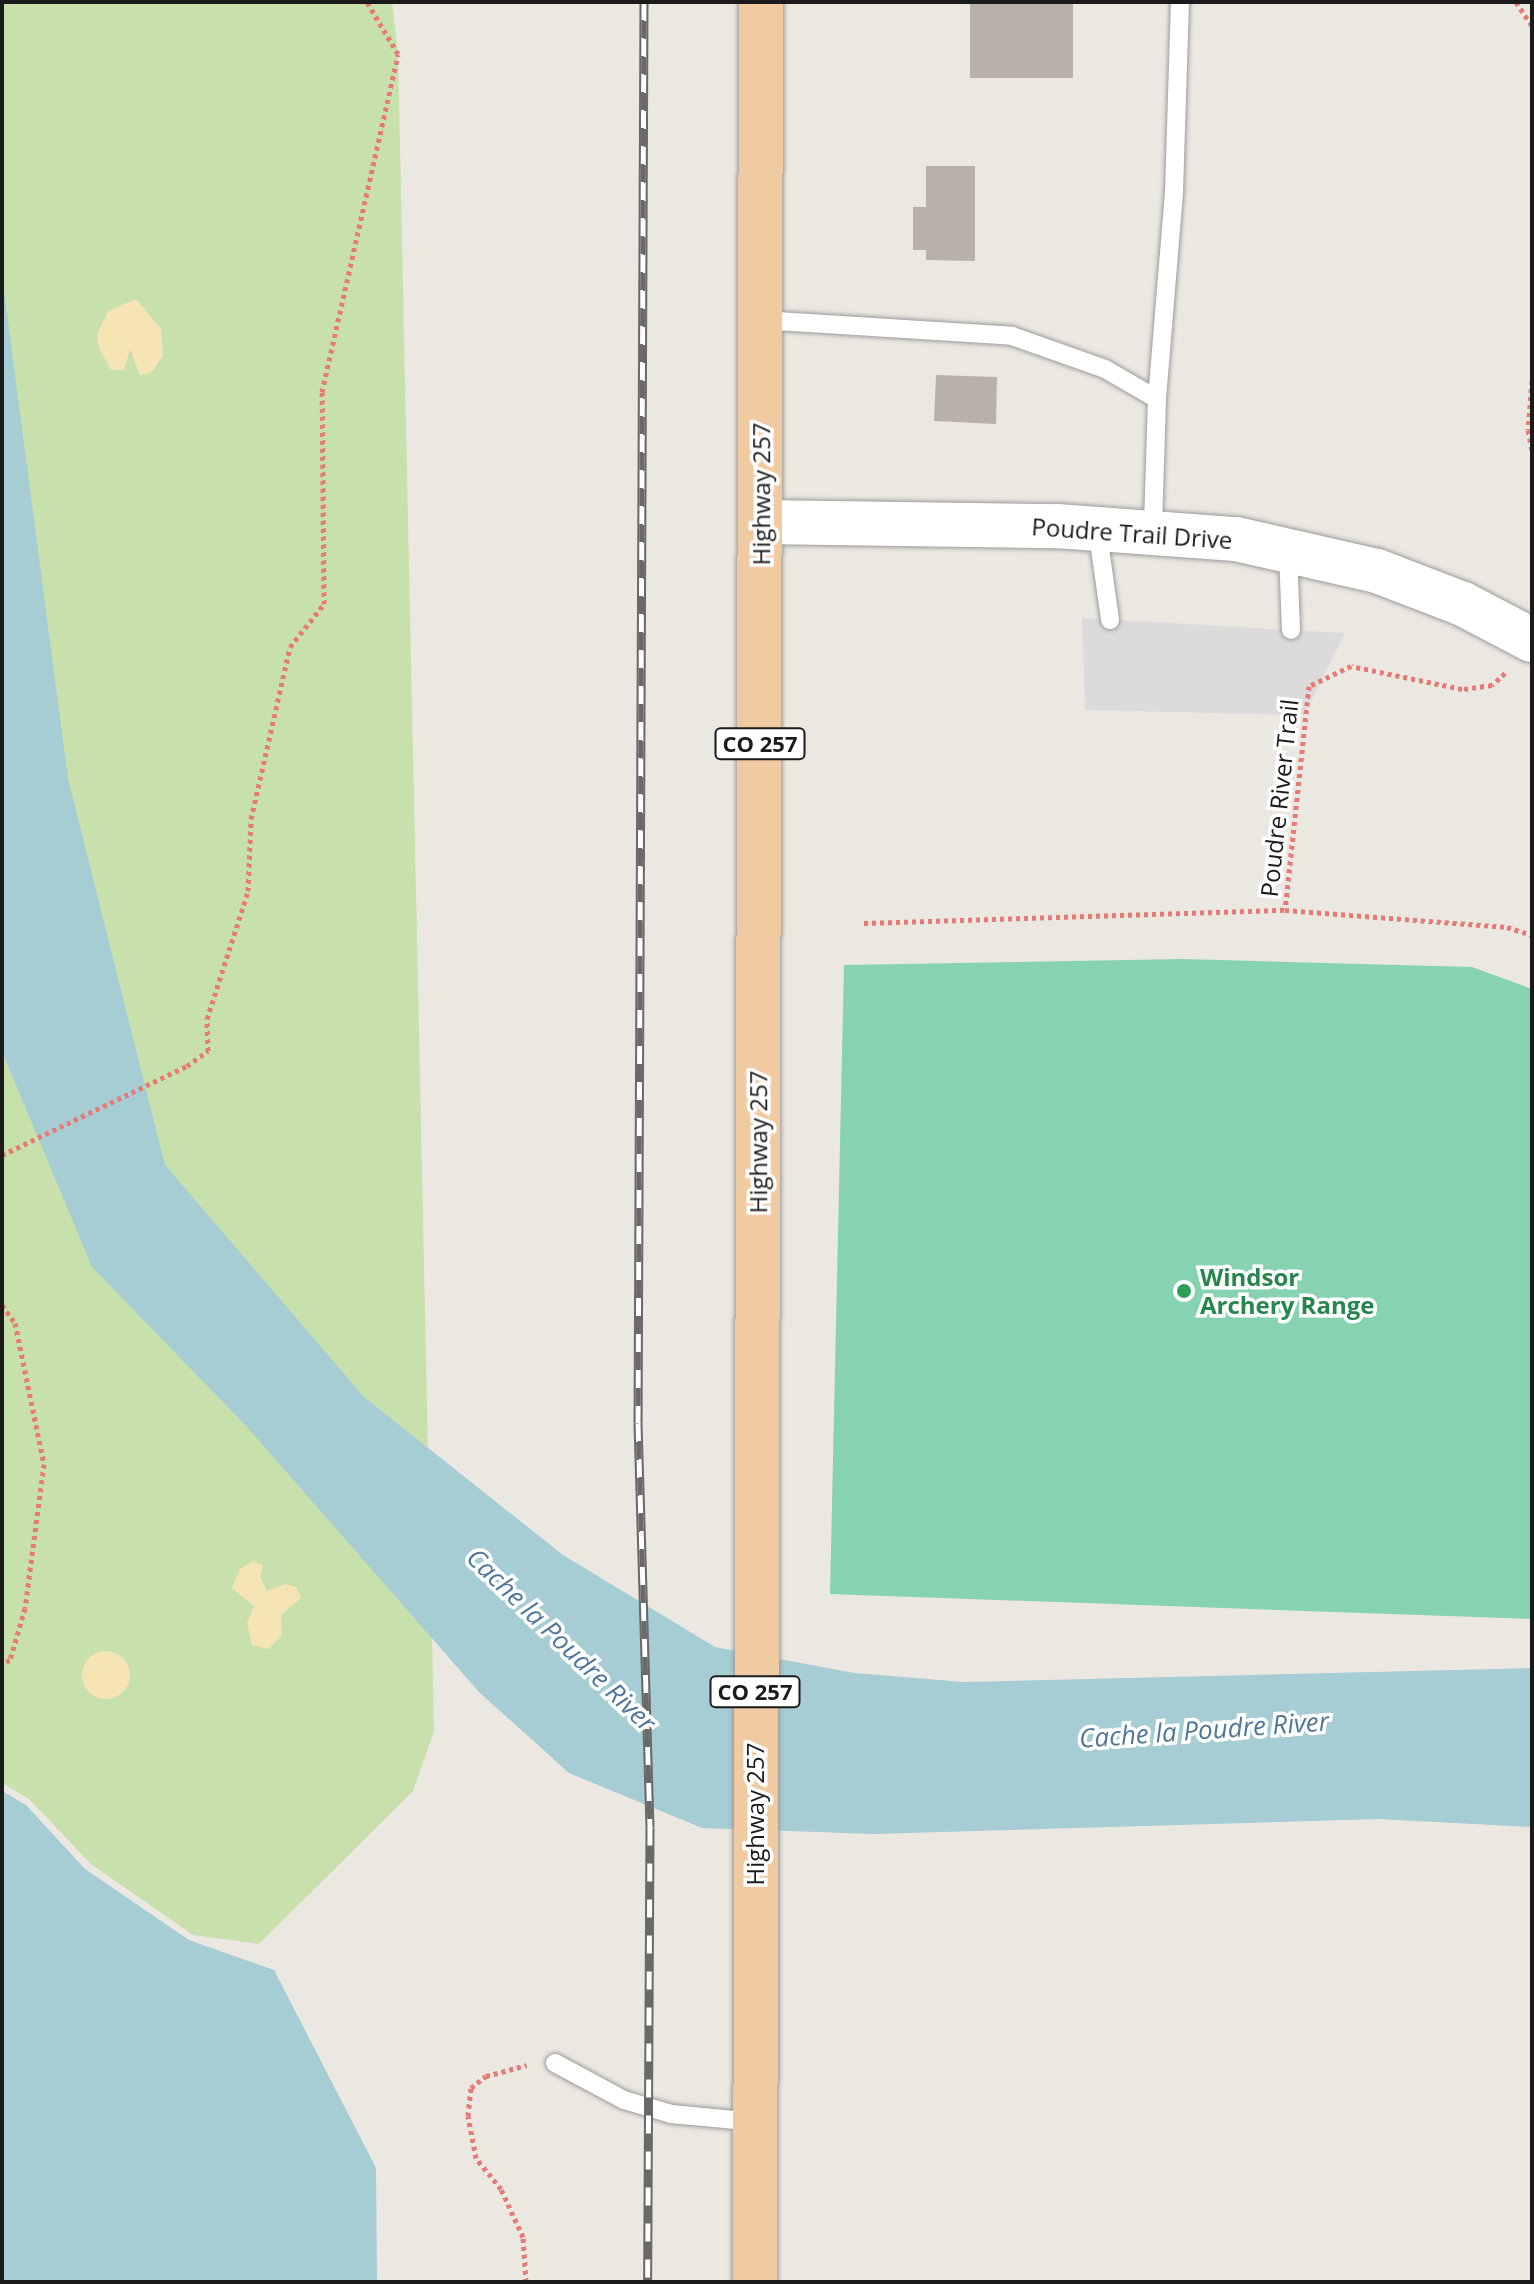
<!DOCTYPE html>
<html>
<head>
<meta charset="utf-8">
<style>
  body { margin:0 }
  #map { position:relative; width:1534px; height:2284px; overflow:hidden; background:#ebe7e1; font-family:"Open Sans",sans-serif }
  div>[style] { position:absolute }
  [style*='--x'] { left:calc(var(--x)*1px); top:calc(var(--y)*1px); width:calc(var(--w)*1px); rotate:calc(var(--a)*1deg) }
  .grass>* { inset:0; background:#c8e0ac }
  .sand>* { inset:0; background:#f5e5b5 }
  .round { border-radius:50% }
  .pitch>* { inset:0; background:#87d2b1 }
  .parking>* { inset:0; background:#dbdbdb }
  .water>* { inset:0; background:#a6ccd4 }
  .building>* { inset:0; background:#b8b0ab }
  .path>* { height:5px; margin-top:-2.5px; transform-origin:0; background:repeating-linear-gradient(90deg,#e87a75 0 4px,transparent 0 8px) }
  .roads { filter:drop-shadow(0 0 2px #9c9c9c) drop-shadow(0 0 2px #9c9c9c) }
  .service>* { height:18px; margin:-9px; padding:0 9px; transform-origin:9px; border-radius:9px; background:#fff }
  .tertiary>* { height:44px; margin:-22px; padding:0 22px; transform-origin:22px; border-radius:22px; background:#fff }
  .primary>* { height:44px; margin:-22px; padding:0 22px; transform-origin:22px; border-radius:22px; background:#f0caa1 }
  .rail>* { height:9px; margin-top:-4.5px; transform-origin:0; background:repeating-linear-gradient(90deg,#fff 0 18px,#696969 0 36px); box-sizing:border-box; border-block:2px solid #696969 }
  .dots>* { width:22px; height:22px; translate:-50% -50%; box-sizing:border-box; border:4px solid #fff; border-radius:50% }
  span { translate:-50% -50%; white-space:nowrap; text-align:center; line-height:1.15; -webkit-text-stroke:7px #fff; paint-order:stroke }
  .shield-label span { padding:2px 6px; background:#fff; border:2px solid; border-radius:6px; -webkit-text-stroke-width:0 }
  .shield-label { font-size:22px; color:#1b1b1b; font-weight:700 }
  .street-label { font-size:24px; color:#1b1b1b }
  .leisure-label { font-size:24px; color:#27864d; font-weight:700 }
  .left { translate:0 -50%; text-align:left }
  .water-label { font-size:26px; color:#507797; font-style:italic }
  .frame { position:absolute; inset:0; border:4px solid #1b1b1b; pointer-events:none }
</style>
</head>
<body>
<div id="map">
  <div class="grass">
    <div style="clip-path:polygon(2px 2px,392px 2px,398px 54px,434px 1731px,413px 1791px,259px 1944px,193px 1935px,91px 1864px,29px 1799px,2px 1783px)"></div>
  </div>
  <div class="sand">
    <div style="clip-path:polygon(136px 299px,161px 329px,163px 355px,151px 373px,140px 375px,130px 349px,124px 370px,111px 370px,99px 348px,97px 334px,108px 311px)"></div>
    <div style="clip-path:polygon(253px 1561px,263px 1565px,260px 1576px,267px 1591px,285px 1584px,296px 1587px,301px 1598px,281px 1615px,282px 1635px,268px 1649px,252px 1645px,247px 1623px,254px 1606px,232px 1588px,240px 1569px)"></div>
    <div class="round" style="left:82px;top:1651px;width:48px;height:48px"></div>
  </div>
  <div class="pitch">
    <div style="clip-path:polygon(1183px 959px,1472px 967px,1532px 989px,1532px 1619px,830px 1594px,844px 965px)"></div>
  </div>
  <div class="parking">
    <div style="clip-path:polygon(1082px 618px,1291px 630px,1345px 633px,1304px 715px,1085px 710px)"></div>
  </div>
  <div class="water">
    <div style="clip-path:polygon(2px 276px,68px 779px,165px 1165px,364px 1397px,563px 1555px,715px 1647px,854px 1673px,964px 1682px,1532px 1668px,1532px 1827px,1378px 1819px,873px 1834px,702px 1828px,569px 1773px,479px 1692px,247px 1427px,92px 1267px,3px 1054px)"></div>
    <div style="clip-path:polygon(2px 1791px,26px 1805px,85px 1869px,189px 1940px,274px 1970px,376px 2168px,377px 2282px,2px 2282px)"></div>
  </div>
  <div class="building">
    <div style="clip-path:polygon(970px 2px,1073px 2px,1073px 78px,970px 78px)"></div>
    <div style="clip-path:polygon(926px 166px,975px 166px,975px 261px,926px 260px,926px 250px,913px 250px,913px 207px,926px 207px)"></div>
    <div style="clip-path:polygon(936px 375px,997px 377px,996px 424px,934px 421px)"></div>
  </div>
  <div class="path">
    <div style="--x:1516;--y:2;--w:29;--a:56"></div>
    <div style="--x:1532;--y:381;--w:49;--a:94.7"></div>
    <div style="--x:1528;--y:430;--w:21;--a:79"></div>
    <div style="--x:1505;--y:673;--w:18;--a:137"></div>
    <div style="--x:1492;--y:685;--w:30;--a:172"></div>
    <div style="--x:1462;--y:689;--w:113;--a:-168.3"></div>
    <div style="--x:1351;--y:666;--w:47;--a:154.5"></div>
    <div style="--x:1309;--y:686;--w:225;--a:96.1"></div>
    <div style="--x:1285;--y:910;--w:223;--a:4.4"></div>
    <div style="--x:1507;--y:927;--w:26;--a:18"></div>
    <div style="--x:864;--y:923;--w:421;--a:-1.8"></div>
    <div style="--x:2;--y:1155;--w:205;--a:-25.7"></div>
    <div style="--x:187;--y:1066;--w:26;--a:-36"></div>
    <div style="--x:208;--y:1051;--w:32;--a:-92"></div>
    <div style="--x:207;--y:1019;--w:134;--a:-72.2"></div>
    <div style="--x:248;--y:891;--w:72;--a:-87.6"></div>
    <div style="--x:251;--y:819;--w:176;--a:-77.2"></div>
    <div style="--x:290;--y:647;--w:55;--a:-51.7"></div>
    <div style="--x:324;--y:604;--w:212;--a:-90.5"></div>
    <div style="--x:322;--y:392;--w:346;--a:-77.3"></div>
    <div style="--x:398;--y:54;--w:61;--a:-120.8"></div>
    <div style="--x:2;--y:1305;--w:22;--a:54"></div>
    <div style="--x:15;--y:1323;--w:144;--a:78.4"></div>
    <div style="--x:44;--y:1464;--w:145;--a:97.5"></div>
    <div style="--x:25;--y:1608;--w:54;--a:106.1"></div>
    <div style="--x:10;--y:1660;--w:9;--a:159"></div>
    <div style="--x:526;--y:2282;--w:45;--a:-93.8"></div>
    <div style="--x:523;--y:2237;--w:53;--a:-114.6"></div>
    <div style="--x:501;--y:2189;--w:40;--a:-129"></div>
    <div style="--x:476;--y:2158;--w:43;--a:-100.8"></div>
    <div style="--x:468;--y:2116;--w:28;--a:-84"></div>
    <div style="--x:471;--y:2088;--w:19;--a:-39"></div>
    <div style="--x:486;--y:2076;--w:42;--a:-15"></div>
  </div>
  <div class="roads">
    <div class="service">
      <div style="--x:761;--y:320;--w:252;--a:3.6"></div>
      <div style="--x:1012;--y:336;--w:99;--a:19.5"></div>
      <div style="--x:1105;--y:369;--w:60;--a:30"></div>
      <div style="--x:1157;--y:399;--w:130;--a:91.8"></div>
      <div style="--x:1157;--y:399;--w:208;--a:-85.3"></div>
      <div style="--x:1174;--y:192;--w:190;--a:-88.2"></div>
      <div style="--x:1097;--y:527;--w:94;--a:82"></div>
      <div style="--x:1288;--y:552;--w:78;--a:87.8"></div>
      <div style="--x:555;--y:2063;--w:78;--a:28.2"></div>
      <div style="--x:624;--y:2100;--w:49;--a:16.6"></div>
      <div style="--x:671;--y:2114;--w:84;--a:5.4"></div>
    </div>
    <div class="tertiary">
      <div style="--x:761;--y:522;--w:296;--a:0.8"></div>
      <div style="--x:1057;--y:526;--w:179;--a:4.2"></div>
      <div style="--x:1236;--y:539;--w:145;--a:12.8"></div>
      <div style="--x:1377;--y:571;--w:92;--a:21"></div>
      <div style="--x:1463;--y:604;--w:78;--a:27.6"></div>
    </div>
    <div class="primary">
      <div style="--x:755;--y:2282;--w:2280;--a:-89.85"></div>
    </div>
  </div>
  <div class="rail">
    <div style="--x:644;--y:2;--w:1421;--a:90.24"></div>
    <div style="--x:638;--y:1423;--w:404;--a:88.3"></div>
    <div style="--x:650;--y:1827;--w:455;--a:90.3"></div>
  </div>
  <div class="dots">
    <div style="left:1184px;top:1291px;background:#2e9e5b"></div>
  </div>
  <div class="shield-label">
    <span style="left:760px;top:744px">CO 257</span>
    <span style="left:755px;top:1692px">CO 257</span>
  </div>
  <div class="street-label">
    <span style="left:761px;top:494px;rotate:-90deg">Highway 257</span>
    <span style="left:1132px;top:533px;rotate:4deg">Poudre Trail Drive</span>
    <span style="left:1279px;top:798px;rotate:-84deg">Poudre River Trail</span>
    <span style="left:758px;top:1142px;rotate:-90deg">Highway 257</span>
    <span style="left:755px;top:1814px;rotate:-90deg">Highway 257</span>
  </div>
  <div class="leisure-label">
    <span class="left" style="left:1200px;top:1291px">Windsor<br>Archery Range</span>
  </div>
  <div class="water-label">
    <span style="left:561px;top:1640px;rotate:44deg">Cache la Poudre River</span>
    <span style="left:1204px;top:1730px;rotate:-4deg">Cache la Poudre River</span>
  </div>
  <div class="frame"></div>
</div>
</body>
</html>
